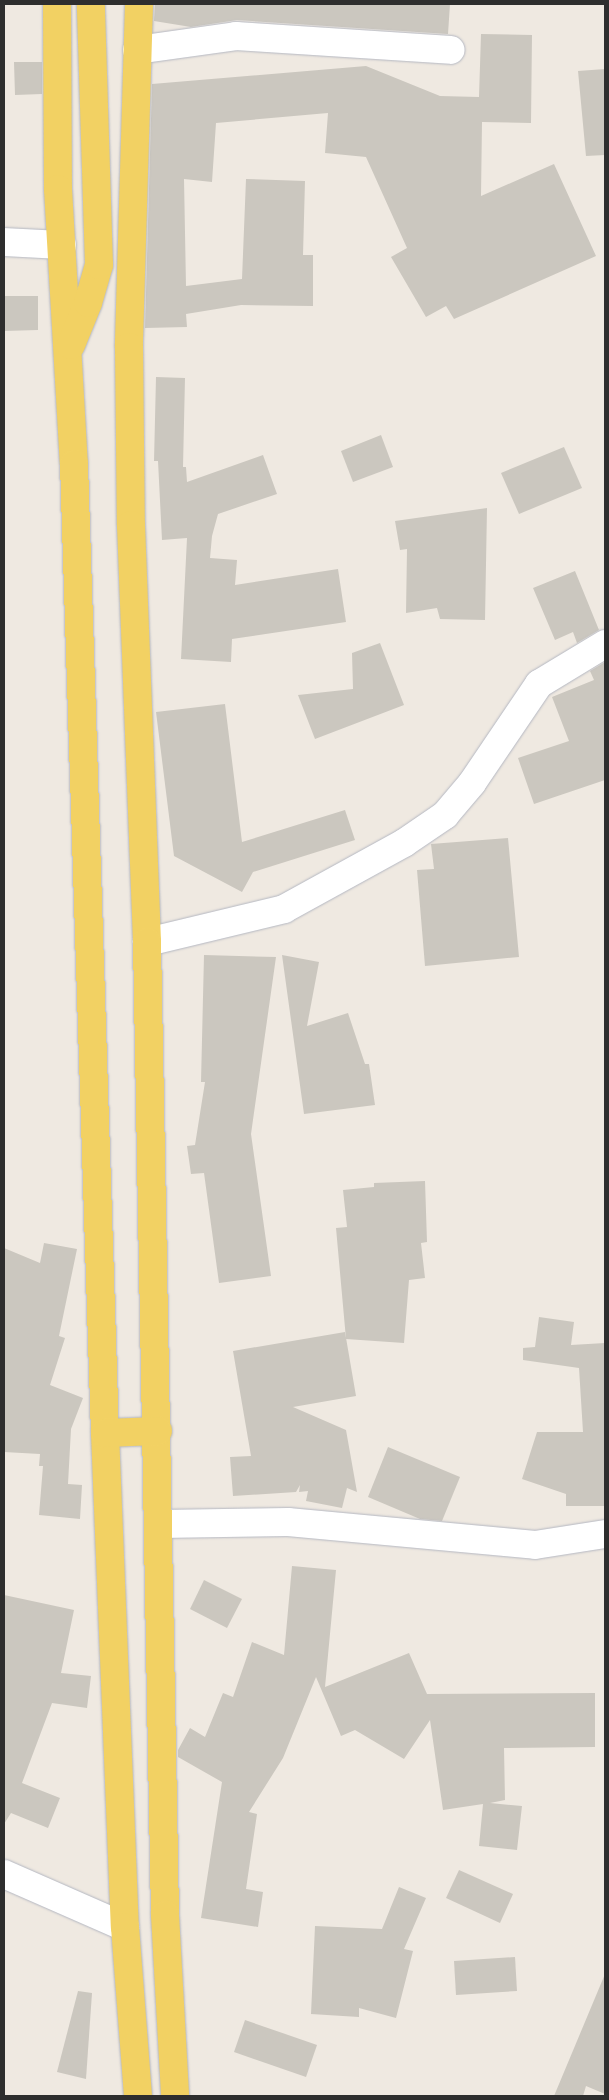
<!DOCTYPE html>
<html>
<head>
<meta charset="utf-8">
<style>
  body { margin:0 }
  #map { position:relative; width:609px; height:2100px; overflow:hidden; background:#efe9e1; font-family:"Work Sans",sans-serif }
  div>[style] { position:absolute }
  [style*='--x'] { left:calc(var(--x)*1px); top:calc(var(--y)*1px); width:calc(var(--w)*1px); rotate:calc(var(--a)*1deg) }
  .building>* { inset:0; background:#cbc7bf }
  .roads { filter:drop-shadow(0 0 1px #b4b7c1) drop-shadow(0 0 1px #b4b7c1) }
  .street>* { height:28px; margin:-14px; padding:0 14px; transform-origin:14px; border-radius:14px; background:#fff }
  .secondary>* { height:28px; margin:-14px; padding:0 14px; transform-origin:14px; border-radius:14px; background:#fff }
  .primary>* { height:28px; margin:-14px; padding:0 14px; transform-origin:14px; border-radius:14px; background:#f2d163 }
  span { translate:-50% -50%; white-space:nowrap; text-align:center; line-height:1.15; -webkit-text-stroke:4px #fff; paint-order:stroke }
  .frame { position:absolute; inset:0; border:5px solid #2e2e2e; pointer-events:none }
</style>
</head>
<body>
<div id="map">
  <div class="building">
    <div style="clip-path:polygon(155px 4px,450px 4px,448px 34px,237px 20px,191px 27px,154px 21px)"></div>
    <div style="clip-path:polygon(481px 34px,532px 35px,531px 123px,482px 122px,481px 196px,554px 164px,596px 256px,454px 319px,446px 306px,426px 317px,391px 257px,407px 248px,366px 157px,325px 153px,328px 113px,216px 123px,212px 182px,184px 179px,186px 286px,242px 279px,246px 179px,305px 181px,303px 255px,313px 255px,313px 306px,241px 305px,186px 314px,187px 327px,145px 328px,152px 84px,366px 66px,440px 96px,479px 97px)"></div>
    <div style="clip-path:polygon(14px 62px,42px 62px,42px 94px,15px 95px)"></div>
    <div style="clip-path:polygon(605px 69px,605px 155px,586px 156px,578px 71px)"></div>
    <div style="clip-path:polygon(4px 296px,38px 296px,38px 330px,4px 331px)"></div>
    <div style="clip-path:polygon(156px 377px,185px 378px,183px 467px,186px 467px,187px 482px,263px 455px,277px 494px,218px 514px,212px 536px,210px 558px,237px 560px,235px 585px,338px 569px,346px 622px,232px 639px,231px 662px,181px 659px,187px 538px,162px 540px,158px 461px,154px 461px)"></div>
    <div style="clip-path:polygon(381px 435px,393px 467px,353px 482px,341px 451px)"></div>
    <div style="clip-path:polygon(564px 447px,582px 488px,519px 514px,501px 473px)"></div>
    <div style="clip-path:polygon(487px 508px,485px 620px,440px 619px,437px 608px,406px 613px,407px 549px,400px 550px,395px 521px)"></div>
    <div style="clip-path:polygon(575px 571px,599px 630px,577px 643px,573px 632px,555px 640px,533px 588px)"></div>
    <div style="clip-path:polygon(380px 643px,404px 705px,315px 739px,298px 695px,353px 689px,352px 653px)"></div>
    <div style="clip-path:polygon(605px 662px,605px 780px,534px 804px,518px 758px,569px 741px,552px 697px,594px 680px,590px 671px)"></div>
    <div style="clip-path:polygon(225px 704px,242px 842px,345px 810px,355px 840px,253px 872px,242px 892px,174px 856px,156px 712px)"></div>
    <div style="clip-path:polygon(508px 838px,519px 957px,425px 966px,417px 870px,434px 869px,431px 844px)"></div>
    <div style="clip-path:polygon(204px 955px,276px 957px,251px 1134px,271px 1276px,219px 1283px,204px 1173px,191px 1174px,187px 1146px,195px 1145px,205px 1082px,201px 1082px)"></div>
    <div style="clip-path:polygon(282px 955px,319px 962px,307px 1026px,348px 1013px,365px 1064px,369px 1064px,375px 1105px,304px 1114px)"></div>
    <div style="clip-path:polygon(425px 1181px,427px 1242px,421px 1243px,425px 1278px,409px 1280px,404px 1343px,346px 1339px,336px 1228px,347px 1227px,343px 1190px,374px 1187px,374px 1183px)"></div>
    <div style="clip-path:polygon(44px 1243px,77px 1249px,59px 1336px,65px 1338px,50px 1385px,83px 1398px,71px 1429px,68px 1484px,82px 1485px,80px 1519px,39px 1515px,43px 1466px,39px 1466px,40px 1454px,4px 1452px,4px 1248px,40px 1263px)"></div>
    <div style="clip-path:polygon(539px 1317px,574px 1322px,571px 1345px,605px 1343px,605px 1506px,566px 1506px,566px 1494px,522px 1479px,537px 1432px,583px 1432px,579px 1368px,523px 1360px,523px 1348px,535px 1347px)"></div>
    <div style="clip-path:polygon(345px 1332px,356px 1396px,293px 1407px,346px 1430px,357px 1492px,347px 1488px,342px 1508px,306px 1501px,308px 1491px,299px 1492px,300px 1485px,296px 1492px,233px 1496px,230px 1457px,251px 1456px,233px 1351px)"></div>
    <div style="clip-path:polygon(388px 1447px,460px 1477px,442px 1521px,420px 1519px,368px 1497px)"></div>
    <div style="clip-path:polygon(292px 1566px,336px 1570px,325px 1687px,409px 1653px,427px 1694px,595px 1693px,595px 1747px,504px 1748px,505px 1800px,490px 1803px,522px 1806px,517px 1850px,479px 1846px,483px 1804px,443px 1810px,430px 1720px,404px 1759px,355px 1730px,341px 1736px,316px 1677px,283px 1758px,249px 1812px,257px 1814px,246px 1889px,263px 1892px,258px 1927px,201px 1918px,222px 1782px,178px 1757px,178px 1750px,190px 1728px,205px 1737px,223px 1693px,233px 1697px,252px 1642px,284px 1655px)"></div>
    <div style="clip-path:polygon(204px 1580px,242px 1599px,227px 1628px,190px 1609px)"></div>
    <div style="clip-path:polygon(4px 1595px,74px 1610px,61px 1673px,91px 1676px,87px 1708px,52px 1703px,22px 1783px,60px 1798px,48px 1828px,11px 1813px,4px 1824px)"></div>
    <div style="clip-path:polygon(459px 1870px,513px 1894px,500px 1923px,446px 1898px)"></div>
    <div style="clip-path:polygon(399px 1887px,426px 1898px,404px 1949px,413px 1951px,396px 2018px,359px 2008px,359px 2017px,311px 2014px,315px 1926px,382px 1929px)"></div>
    <div style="clip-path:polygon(515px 1957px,517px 1991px,456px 1995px,454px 1961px)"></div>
    <div style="clip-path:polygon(605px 1974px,605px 2094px,586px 2086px,583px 2096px,554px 2096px)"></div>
    <div style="clip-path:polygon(78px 1991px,92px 1993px,86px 2079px,57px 2072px)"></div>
    <div style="clip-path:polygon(245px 2020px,317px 2045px,306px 2077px,234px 2052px)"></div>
  </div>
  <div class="roads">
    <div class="street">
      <div style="--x:137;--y:50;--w:100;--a:-8"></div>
      <div style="--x:236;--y:36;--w:215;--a:3.7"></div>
      <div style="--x:4;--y:242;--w:58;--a:3"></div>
      <div style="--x:147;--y:942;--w:141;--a:-13.5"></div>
      <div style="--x:284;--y:909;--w:137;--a:-28.8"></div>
      <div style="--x:404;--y:843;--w:50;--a:-34.3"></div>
      <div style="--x:445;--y:815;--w:42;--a:-49.8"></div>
      <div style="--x:472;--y:783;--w:120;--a:-55.9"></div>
      <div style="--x:539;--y:684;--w:77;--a:-31.2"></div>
      <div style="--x:160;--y:1524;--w:128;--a:-0.9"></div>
      <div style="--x:288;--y:1522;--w:248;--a:5.3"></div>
      <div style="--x:535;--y:1545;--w:71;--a:-8.9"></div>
    </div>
    <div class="secondary">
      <div style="--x:4;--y:1874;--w:132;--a:23.7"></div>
    </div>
    <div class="primary">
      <div style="--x:57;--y:4;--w:185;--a:89.7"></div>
      <div style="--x:58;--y:189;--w:275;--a:86.7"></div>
      <div style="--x:74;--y:464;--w:969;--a:88.17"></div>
      <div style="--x:105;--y:1433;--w:494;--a:87.7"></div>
      <div style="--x:125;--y:1927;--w:169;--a:85.6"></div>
      <div style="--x:139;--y:4;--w:343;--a:91.7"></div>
      <div style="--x:129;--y:347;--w:178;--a:89.4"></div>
      <div style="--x:131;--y:525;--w:417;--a:87.8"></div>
      <div style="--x:147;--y:942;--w:973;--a:88.94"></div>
      <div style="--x:165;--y:1915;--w:181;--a:86.8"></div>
      <div style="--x:71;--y:345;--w:45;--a:-68"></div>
      <div style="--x:88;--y:303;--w:40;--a:-74"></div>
      <div style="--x:99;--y:265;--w:261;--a:-91.8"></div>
      <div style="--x:105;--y:1433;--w:53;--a:-2.2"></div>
    </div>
  </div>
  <div class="frame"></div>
</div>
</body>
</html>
